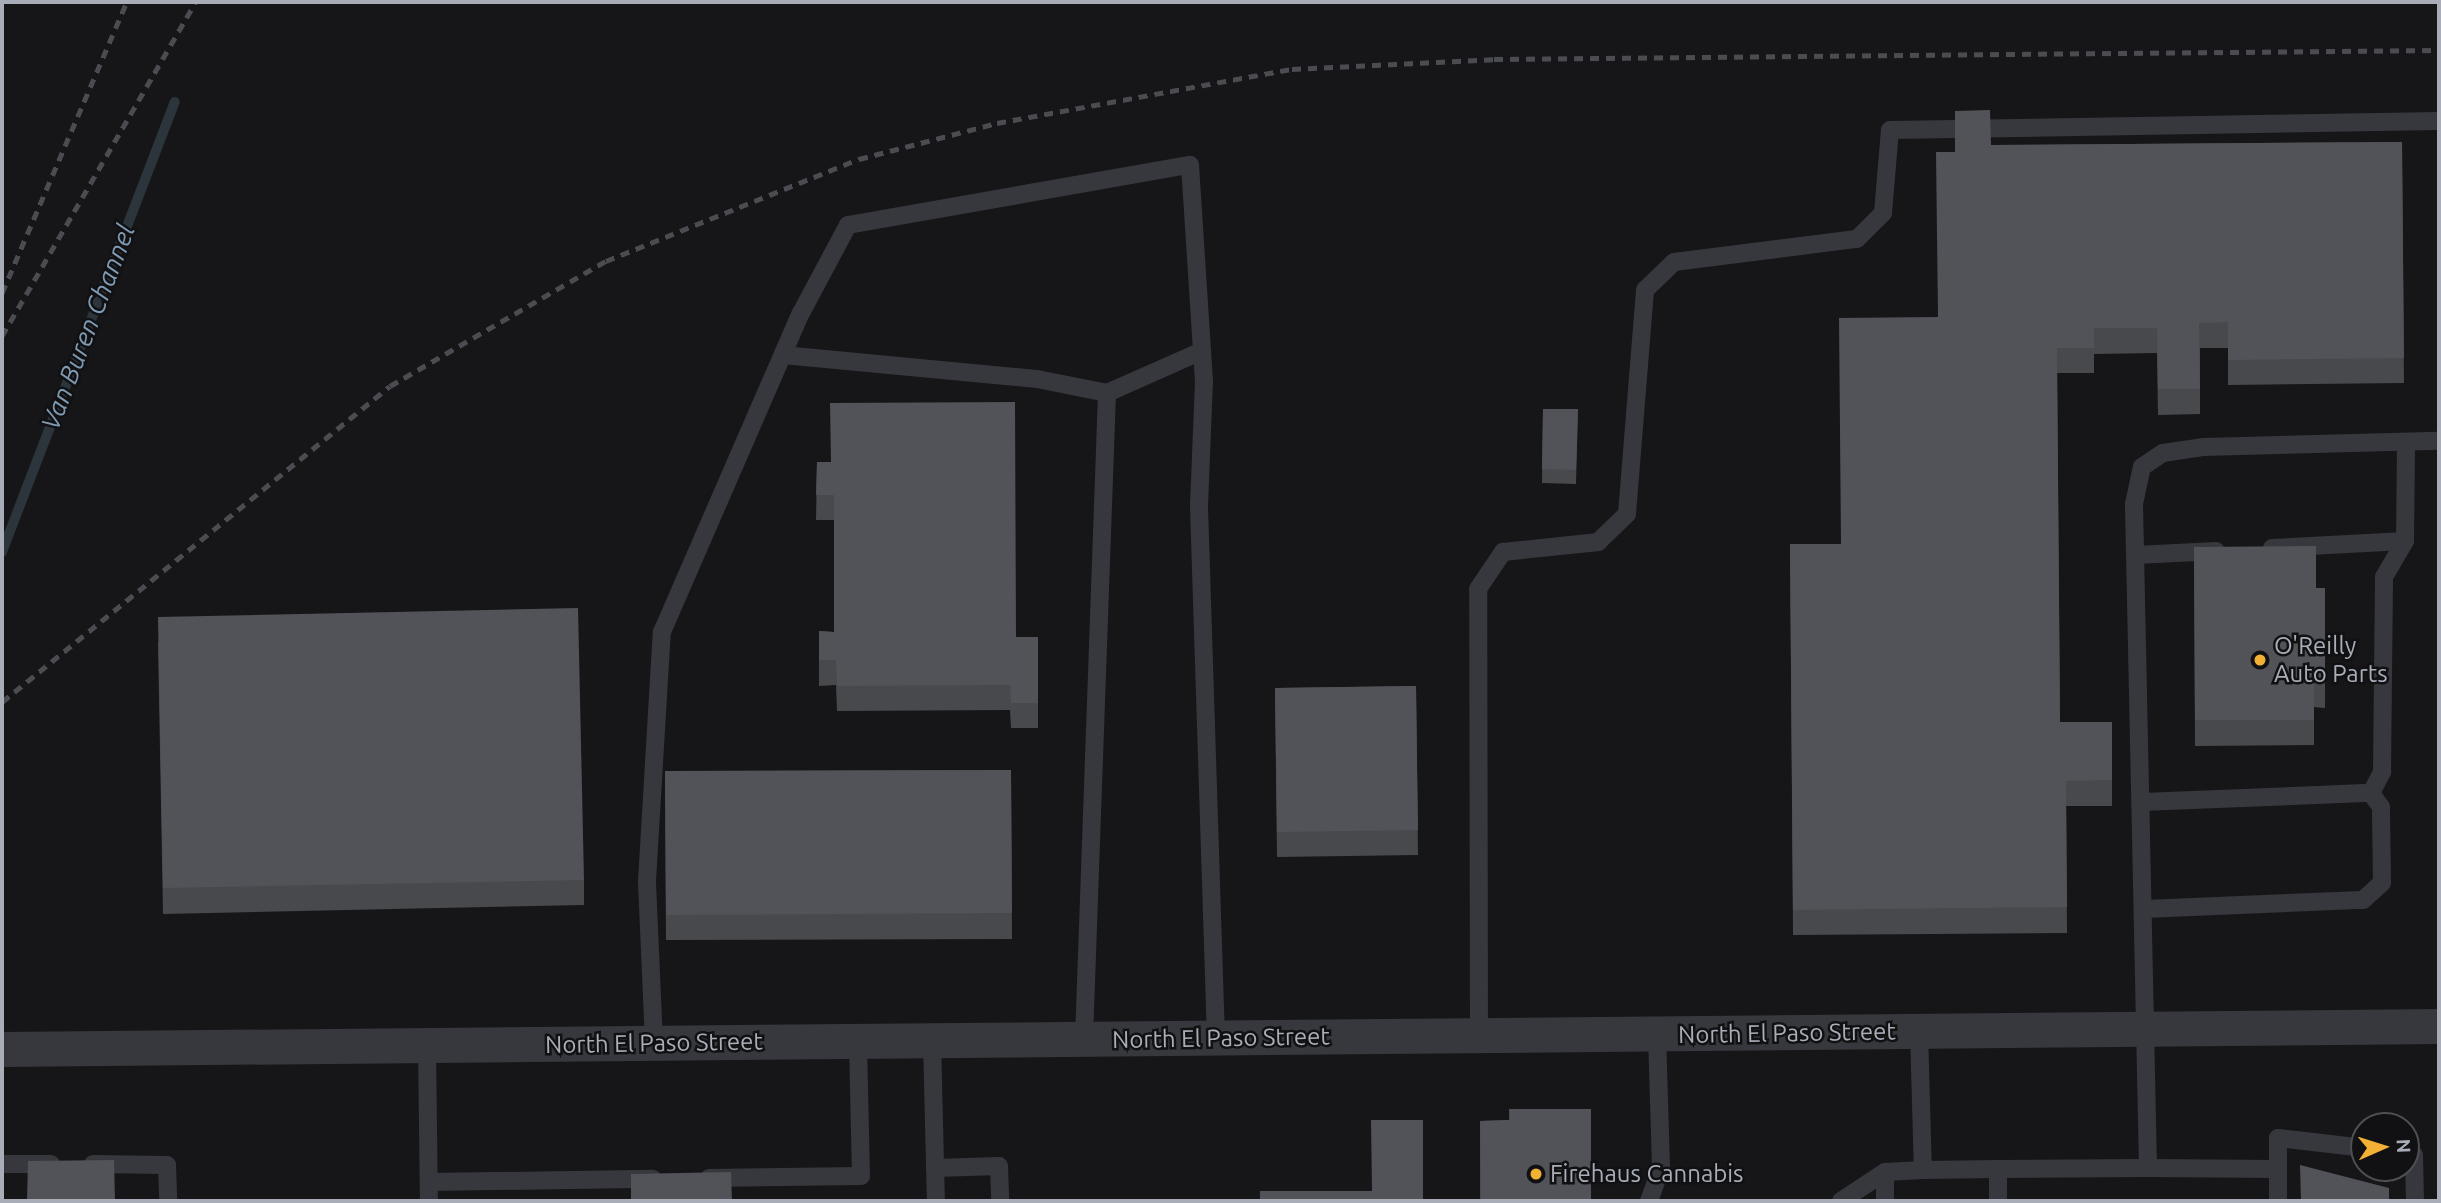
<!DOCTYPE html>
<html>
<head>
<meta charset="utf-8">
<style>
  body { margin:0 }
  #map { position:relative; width:2441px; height:1203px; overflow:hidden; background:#161618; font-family:Ubuntu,sans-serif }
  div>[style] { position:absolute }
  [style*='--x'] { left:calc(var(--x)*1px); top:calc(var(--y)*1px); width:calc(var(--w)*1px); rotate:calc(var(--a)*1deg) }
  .stream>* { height:10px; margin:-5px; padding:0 5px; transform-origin:5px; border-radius:5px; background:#2c353c }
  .lane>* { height:18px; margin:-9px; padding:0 9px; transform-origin:9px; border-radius:9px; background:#37383d }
  .street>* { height:35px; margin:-17.5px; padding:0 17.5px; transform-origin:17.5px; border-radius:17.5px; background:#37383d }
  .rail>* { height:5px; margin-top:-2.5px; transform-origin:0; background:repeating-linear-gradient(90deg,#4a4c52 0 9px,transparent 0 16px) }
  .wall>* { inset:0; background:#47494d }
  .building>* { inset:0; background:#525359 }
  .dots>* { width:19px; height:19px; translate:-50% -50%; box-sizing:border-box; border:4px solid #111113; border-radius:50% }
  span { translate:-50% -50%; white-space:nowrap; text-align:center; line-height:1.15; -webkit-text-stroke:5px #111113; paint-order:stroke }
  .poi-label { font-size:24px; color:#a8adb8 }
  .left { translate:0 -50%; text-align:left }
  .street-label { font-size:24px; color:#a8adb8 }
  .water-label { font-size:26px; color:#7f9bb3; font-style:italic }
  .frame { position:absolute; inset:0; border:4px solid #a8adb8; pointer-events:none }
  .north { position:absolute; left:2350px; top:1112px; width:70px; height:70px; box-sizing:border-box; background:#111113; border:2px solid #4d4f55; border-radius:50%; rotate:87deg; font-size:19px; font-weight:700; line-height:28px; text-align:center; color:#a8adb8 }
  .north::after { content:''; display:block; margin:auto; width:24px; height:32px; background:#f2b134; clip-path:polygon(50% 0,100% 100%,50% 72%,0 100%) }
</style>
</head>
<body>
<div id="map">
  <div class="stream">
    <div style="--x:2;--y:552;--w:482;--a:-69"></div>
  </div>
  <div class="lane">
    <div style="--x:783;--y:355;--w:255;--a:5.4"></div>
    <div style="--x:1037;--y:379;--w:71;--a:11.3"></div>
    <div style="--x:1107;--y:393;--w:104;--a:-23.9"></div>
    <div style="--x:2272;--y:548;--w:133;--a:-3"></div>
    <div style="--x:2136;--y:555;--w:80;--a:-2.9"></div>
    <div style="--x:2142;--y:802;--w:229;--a:-2.3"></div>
    <div style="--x:2371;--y:793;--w:24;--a:-62"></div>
    <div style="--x:2382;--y:772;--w:195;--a:-89.4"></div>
    <div style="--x:2384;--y:577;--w:42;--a:-59.7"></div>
    <div style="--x:2405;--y:541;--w:99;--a:-89.4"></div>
    <div style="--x:2145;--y:909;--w:218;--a:-2.4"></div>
    <div style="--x:2363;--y:900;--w:25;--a:-42"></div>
    <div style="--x:2382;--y:883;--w:76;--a:-90.8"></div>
    <div style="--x:2381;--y:807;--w:17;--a:-126"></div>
    <div style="--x:1919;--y:1031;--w:139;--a:88.4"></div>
    <div style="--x:1923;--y:1170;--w:75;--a:-0.8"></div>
    <div style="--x:1998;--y:1169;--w:32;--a:90"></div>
    <div style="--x:1479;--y:1036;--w:447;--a:-90.1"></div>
    <div style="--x:1478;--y:589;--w:45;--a:-56"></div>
    <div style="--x:1503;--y:552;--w:96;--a:-6"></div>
    <div style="--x:1598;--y:542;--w:40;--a:-44"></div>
    <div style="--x:1627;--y:514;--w:225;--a:-85.4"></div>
    <div style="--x:1645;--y:290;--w:40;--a:-44"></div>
    <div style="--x:1674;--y:262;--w:184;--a:-7.2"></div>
    <div style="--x:1857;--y:239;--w:37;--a:-45"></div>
    <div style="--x:1883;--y:213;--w:83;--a:-85.2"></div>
    <div style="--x:1890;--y:130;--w:549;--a:-0.94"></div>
    <div style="--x:1084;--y:1039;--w:646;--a:-87.96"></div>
    <div style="--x:932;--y:1041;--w:160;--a:88.6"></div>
    <div style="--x:654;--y:1043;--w:162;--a:-92.5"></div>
    <div style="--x:647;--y:881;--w:249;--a:-86.6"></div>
    <div style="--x:662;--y:632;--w:348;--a:-66.5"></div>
    <div style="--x:801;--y:313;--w:100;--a:-61.9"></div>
    <div style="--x:848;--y:225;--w:347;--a:-10"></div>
    <div style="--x:1190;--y:165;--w:216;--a:86.3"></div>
    <div style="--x:1204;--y:381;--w:126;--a:92.3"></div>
    <div style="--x:1199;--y:507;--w:531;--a:88.17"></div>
    <div style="--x:427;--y:1045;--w:156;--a:89.3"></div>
    <div style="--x:2406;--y:1154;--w:8;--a:7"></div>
    <div style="--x:2414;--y:1155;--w:46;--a:88.8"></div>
    <div style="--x:2;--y:1164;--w:49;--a:0"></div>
    <div style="--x:93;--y:1164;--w:74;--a:0.8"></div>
    <div style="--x:167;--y:1165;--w:36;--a:88"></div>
    <div style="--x:935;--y:1168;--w:64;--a:-1.8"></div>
    <div style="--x:999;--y:1166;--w:35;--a:88"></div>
    <div style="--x:2148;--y:1168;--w:130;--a:0.4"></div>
    <div style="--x:2278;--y:1169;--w:32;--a:90"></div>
    <div style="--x:1998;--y:1169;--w:150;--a:-0.4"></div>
    <div style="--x:2148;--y:1168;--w:664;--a:-91.21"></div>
    <div style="--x:2134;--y:504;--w:38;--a:-78"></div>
    <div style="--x:2142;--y:467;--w:25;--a:-34"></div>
    <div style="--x:2163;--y:453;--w:40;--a:-8.5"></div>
    <div style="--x:2203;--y:447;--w:236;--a:-1.5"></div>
    <div style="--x:2278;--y:1169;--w:31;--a:-90"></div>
    <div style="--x:2278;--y:1138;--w:87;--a:6.6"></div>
    <div style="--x:709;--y:1178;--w:152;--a:-0.8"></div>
    <div style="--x:861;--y:1176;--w:134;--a:-91.3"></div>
    <div style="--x:429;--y:1182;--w:224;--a:-0.8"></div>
    <div style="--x:1649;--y:1201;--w:35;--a:-70"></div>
    <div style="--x:1661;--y:1168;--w:134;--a:-91.7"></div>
    <div style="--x:1841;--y:1201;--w:53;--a:-33.4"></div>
    <div style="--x:1885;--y:1172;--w:38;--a:-3"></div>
    <div style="--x:1885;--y:1201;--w:29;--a:-90"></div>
  </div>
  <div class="street">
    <div style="--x:2;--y:1049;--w:2437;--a:-0.54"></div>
  </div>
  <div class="rail">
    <div style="--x:2;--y:293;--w:317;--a:-66.8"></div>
    <div style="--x:2;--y:336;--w:386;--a:-59.9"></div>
    <div style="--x:2;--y:702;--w:500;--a:-39.16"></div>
    <div style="--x:390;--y:386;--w:250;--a:-30.1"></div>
    <div style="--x:606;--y:261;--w:273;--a:-22"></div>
    <div style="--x:859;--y:159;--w:143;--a:-14.6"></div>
    <div style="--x:997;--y:123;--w:300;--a:-10.4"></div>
    <div style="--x:1292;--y:69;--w:202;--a:-2.8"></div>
    <div style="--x:1494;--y:59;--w:945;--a:-0.55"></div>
  </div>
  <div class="wall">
    <div style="clip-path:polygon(2402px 142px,2404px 383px,2228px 385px,2228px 348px,2200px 348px,2200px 414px,2158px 415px,2157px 353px,2094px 354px,2094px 373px,2057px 373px,2060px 722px,2112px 722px,2112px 806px,2066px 806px,2067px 933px,1793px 935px,1790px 544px,1841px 544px,1938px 317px,1955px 152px,1991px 145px)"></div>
    <div style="clip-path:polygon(1543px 409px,1578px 409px,1576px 484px,1542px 483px)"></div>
    <div style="clip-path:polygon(817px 462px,1016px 637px,1038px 637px,1038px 728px,1011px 728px,1010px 710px,837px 711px,836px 685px,819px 686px,819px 631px,834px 632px,834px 520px,816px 520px)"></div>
    <div style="clip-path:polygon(2194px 547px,2316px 588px,2325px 588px,2325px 708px,2314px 707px,2314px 745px,2195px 746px)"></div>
    <div style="clip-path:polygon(158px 642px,584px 880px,584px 905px,163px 914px)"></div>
    <div style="clip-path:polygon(1416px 686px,1418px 855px,1277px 857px,1275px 688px)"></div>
    <div style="clip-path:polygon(1011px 770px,1012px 939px,666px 940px,665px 771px)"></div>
    <div style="clip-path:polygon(1509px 1109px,1591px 1201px,1480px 1201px,1480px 1121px,1509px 1120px)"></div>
  </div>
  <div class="building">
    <div style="clip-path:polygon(1990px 110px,1991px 145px,2402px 142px,2404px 358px,2228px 360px,2228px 322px,2199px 323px,2200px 389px,2158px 389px,2157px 328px,2094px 328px,2094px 348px,2057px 348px,2060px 722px,2112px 722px,2112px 780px,2066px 781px,2067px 907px,1793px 910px,1790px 544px,1841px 544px,1839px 318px,1938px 317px,1936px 152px,1955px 152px,1955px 111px)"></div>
    <div style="clip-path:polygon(1015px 402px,1016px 637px,1038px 637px,1038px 703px,1011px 703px,1010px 685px,837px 686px,836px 660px,819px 660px,819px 631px,834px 632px,834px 495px,816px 495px,817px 462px,831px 462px,830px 403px)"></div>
    <div style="clip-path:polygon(1543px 409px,1578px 409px,1576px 470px,1542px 469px)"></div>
    <div style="clip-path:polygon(2316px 546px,2316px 588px,2325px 588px,2325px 682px,2314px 682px,2314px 720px,2195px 720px,2194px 547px)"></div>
    <div style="clip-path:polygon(578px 608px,584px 880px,163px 888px,158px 617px)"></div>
    <div style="clip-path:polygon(1416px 686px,1418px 830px,1277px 832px,1275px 688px)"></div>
    <div style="clip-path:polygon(1011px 770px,1012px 913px,666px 915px,665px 771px)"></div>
    <div style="clip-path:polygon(1509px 1109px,1591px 1109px,1591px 1201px,1481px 1200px,1480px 1121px,1510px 1120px)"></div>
    <div style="clip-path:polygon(1371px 1120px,1423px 1120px,1423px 1201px,1260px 1201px,1260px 1191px,1372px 1191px)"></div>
    <div style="clip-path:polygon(114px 1160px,115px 1201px,27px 1201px,28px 1161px)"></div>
    <div style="clip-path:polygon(2300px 1165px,2389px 1188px,2389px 1201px,2301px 1201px)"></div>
    <div style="clip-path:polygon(731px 1172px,732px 1201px,631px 1201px,631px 1174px)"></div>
  </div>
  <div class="dots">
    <div style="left:2260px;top:660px;background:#f2b134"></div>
    <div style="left:1536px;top:1174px;background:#f2b134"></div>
  </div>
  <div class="poi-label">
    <span class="left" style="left:2274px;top:660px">O'Reilly<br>Auto Parts</span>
    <span class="left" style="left:1550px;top:1174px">Firehaus Cannabis</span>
  </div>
  <div class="street-label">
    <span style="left:1787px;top:1033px;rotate:-1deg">North El Paso Street</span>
    <span style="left:1221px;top:1038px;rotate:-1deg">North El Paso Street</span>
    <span style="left:654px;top:1043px;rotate:-1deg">North El Paso Street</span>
  </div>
  <div class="water-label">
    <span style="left:88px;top:327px;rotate:-69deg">Van Buren Channel</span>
  </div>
  <div class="frame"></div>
  <div class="north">N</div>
</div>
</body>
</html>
